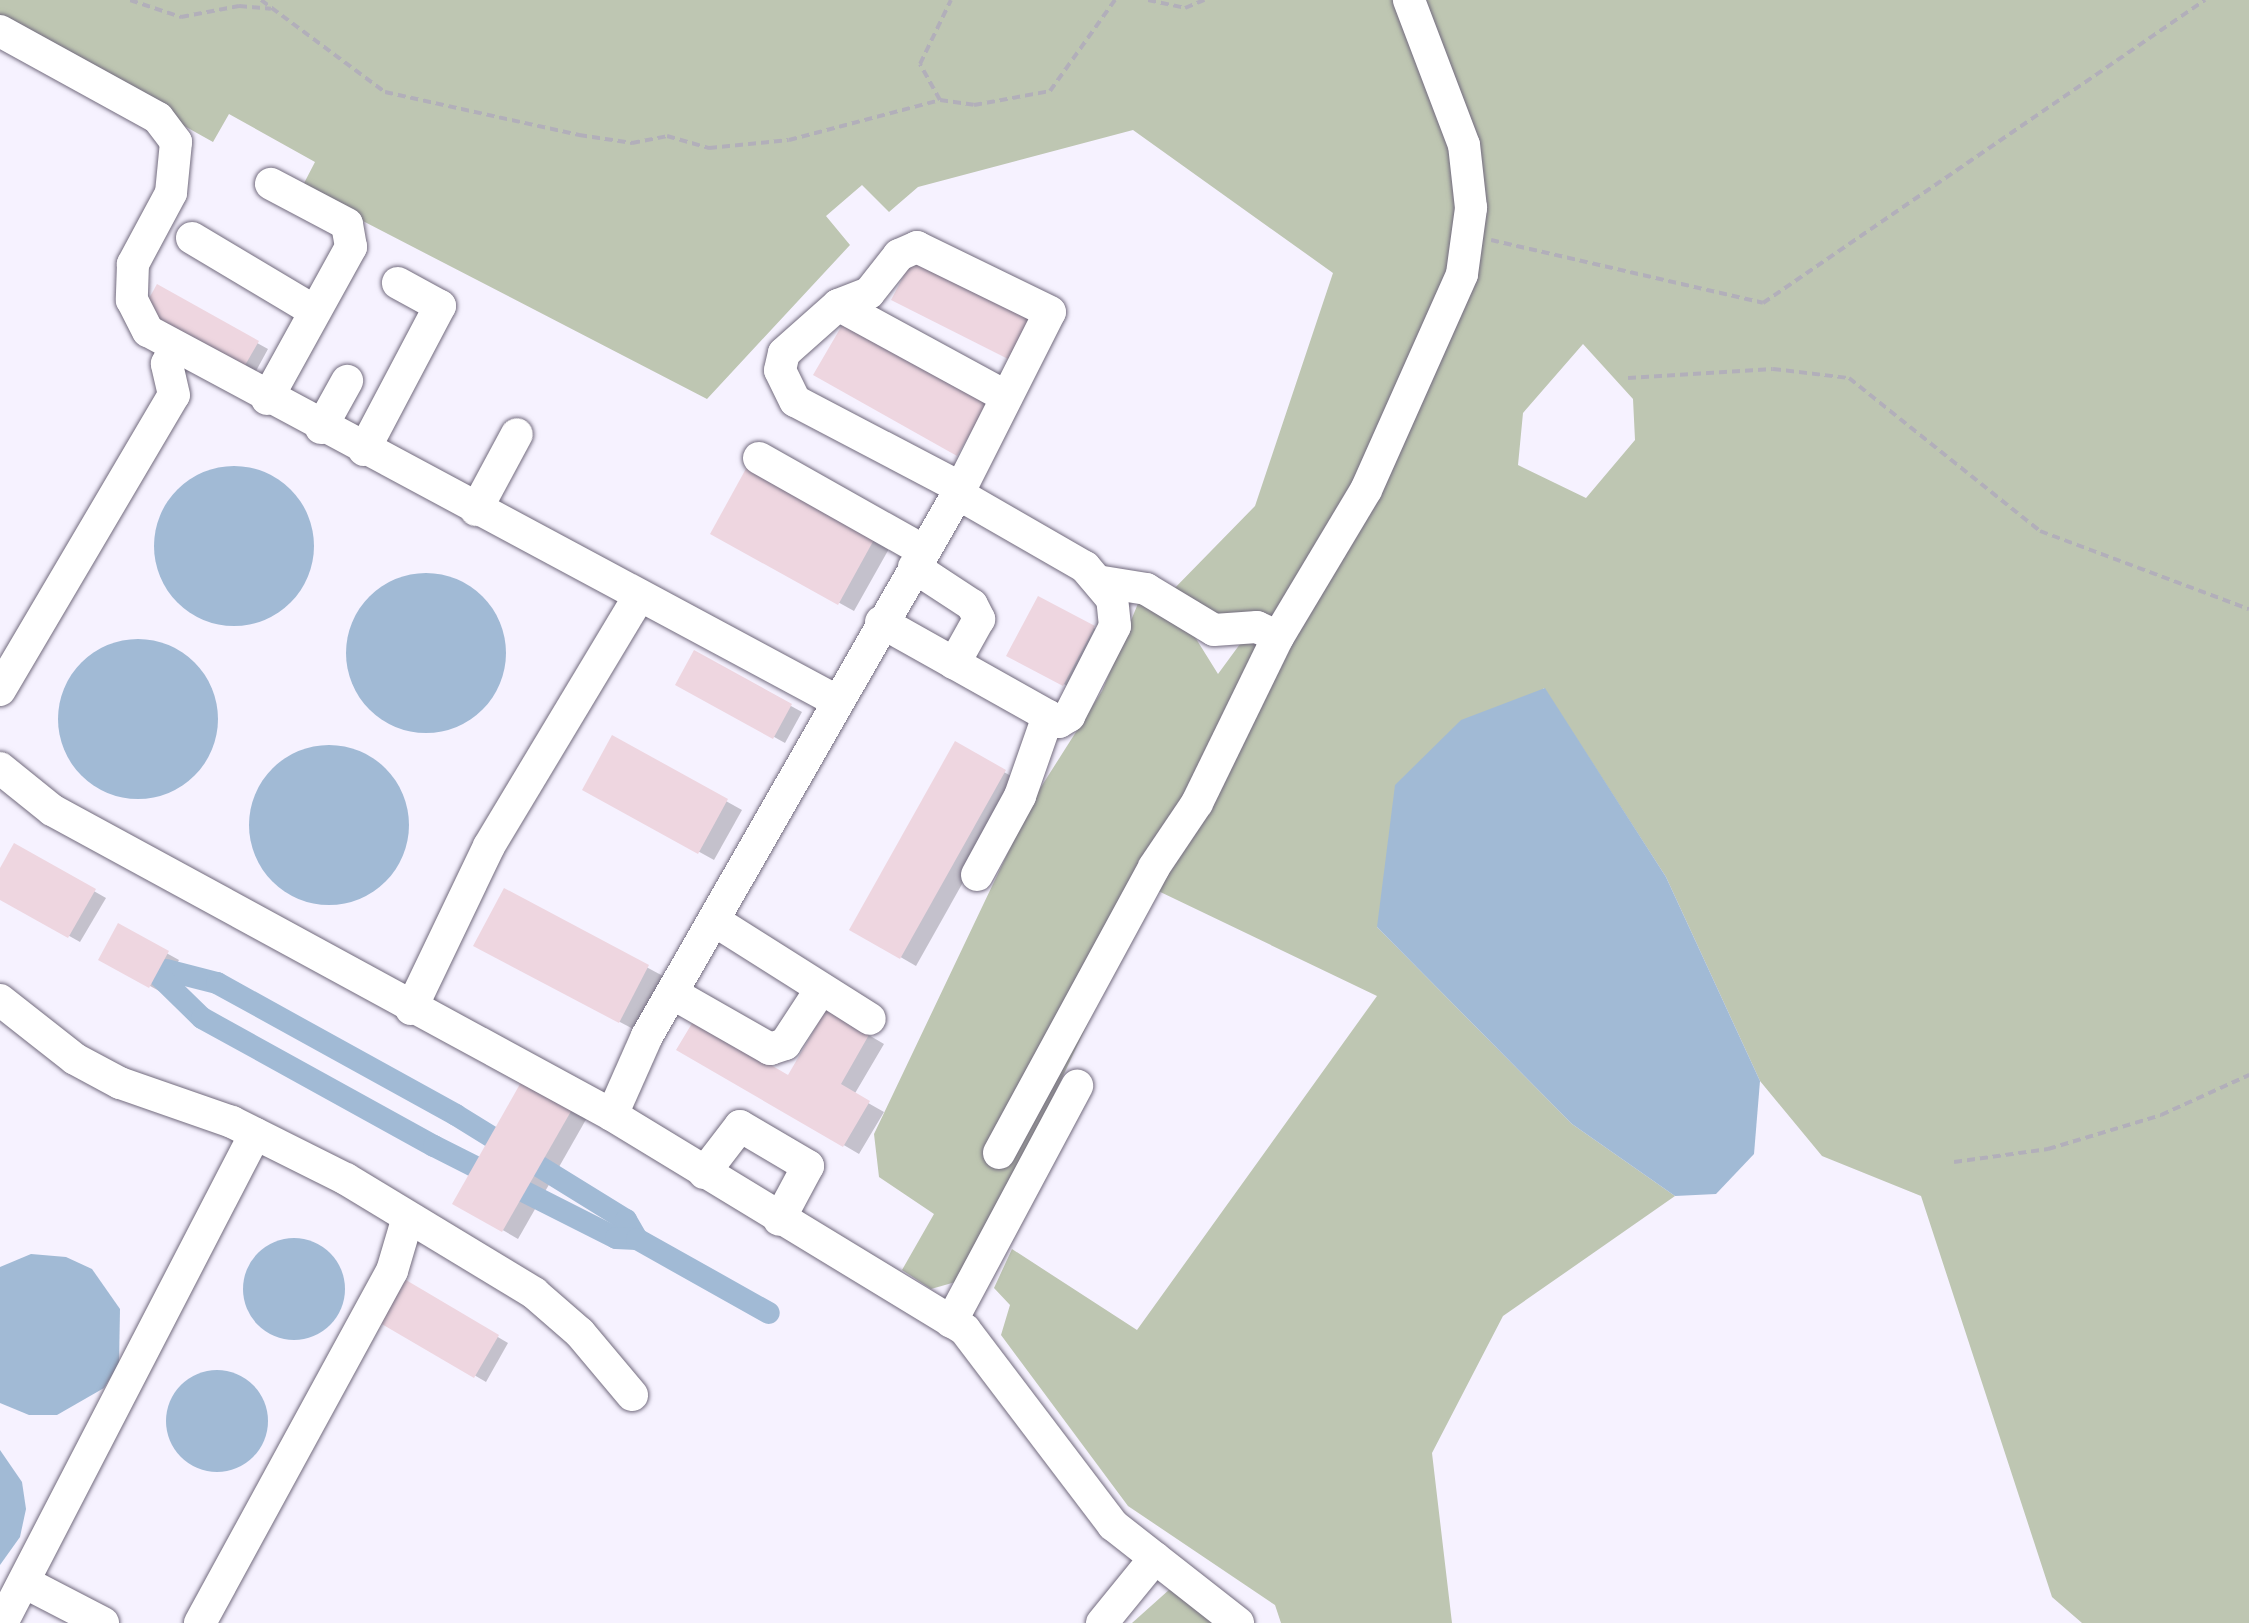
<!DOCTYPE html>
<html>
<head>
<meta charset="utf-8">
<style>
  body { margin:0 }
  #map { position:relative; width:2249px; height:1623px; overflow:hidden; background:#f6f2ff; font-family:"DejaVu Sans",sans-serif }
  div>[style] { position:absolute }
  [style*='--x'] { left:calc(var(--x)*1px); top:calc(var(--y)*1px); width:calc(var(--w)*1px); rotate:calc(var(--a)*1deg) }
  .green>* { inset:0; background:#bec6b2 }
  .water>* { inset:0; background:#a1bad5 }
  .round { border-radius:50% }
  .shadow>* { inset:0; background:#0003 }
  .canal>* { height:22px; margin:-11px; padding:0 11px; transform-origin:11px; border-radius:11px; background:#a1bad5 }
  .building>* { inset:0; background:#eed6e0 }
  .path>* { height:4px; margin-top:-2px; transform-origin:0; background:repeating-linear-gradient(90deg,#b2afba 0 8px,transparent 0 13px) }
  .roads { filter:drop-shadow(0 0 2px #726b7e) drop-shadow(0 0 2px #726b7e) }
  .minor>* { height:32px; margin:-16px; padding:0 16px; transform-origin:16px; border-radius:16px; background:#fff }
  span { translate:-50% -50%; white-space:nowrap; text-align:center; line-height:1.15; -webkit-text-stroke:8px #f6f2ff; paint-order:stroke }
</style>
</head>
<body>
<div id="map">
  <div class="green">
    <div style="clip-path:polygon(evenodd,0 0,2249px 0,2249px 1623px,2082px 1623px,2052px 1597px,1921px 1196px,1822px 1156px,1760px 1081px,1666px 877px,1544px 688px,1377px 927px,1572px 1124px,1675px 1196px,1503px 1316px,1432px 1453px,1452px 1623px,1281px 1623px,1275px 1605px,1128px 1506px,1001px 1335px,1010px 1305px,994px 1288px,1012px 1249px,1137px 1330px,1377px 996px,1152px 888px,988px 1234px,959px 1281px,931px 1289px,902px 1270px,934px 1214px,879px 1177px,874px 1134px,1034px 798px,1102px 691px,1139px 601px,1190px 629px,1218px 674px,1262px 614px,1211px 619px,1167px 596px,1255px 506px,1333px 273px,1133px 130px,918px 187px,889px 212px,862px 185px,826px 216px,850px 245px,707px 399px,301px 189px,315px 162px,229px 114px,213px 142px,0 23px,0 0,1583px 344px,1633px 399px,1635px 440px,1586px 498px,1518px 465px,1523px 413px,1583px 344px)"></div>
    <div style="clip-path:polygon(1170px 1589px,1229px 1623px,1132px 1623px)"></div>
  </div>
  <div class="water">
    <div class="round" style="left:154px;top:466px;width:160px;height:160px"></div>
    <div class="round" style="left:346px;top:573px;width:160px;height:160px"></div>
    <div class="round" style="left:58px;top:639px;width:160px;height:160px"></div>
    <div style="clip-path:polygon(1545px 688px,1666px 877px,1760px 1081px,1754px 1154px,1716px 1194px,1675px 1196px,1572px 1124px,1377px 927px,1395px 785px,1461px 720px)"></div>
    <div class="round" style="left:249px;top:745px;width:160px;height:160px"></div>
    <div class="round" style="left:243px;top:1238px;width:102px;height:102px"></div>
    <div style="clip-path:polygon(31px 1254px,66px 1257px,92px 1269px,120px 1309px,119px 1364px,104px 1388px,57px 1415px,29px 1415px,0 1403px,0 1267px)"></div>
    <div class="round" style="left:166px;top:1370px;width:102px;height:102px"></div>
    <div style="clip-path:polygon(0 1450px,22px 1482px,26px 1509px,20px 1537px,0 1565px)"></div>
  </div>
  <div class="shadow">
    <div style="clip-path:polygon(158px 288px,268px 349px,256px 371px,145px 310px)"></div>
    <div style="clip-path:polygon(749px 468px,890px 547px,854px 611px,713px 533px)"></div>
    <div style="clip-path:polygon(1040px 599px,1105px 634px,1075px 690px,1010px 655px)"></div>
    <div style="clip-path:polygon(695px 654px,802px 712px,785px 743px,678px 684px)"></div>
    <div style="clip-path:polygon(613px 738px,742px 810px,714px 860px,585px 789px)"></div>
    <div style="clip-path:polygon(956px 745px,1020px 781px,916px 966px,852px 929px)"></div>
    <div style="clip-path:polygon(15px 846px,106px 898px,80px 942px,0 897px,0 873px)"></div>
    <div style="clip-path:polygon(505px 891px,663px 976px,635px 1030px,492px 954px)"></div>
    <div style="clip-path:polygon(119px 927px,179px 960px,161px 992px,101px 959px)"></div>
    <div style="clip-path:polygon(828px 1011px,884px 1044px,854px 1095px,884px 1112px,859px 1154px,680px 1049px,789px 1078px)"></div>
    <div style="clip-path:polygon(525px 1081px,588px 1116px,518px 1239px,456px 1203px)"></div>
    <div style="clip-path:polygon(406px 1283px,508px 1343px,486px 1382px,384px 1322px)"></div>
  </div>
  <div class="canal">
    <div style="--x:166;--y:970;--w:53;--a:14.3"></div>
    <div style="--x:217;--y:983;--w:273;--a:28.9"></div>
    <div style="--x:456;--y:1115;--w:200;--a:31.7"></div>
    <div style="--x:626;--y:1220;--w:22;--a:60"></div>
    <div style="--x:161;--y:978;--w:57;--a:44.3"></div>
    <div style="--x:202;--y:1018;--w:265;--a:28.9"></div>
    <div style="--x:434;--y:1146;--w:204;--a:26.8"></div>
    <div style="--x:616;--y:1238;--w:21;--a:3"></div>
    <div style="--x:637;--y:1239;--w:151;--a:29.3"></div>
  </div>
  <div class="building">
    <div style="clip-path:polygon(912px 260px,1032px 321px,1012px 361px,891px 300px)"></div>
    <div style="clip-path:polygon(157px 284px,259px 341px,244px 367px,142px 311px)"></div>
    <div style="clip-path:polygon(848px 315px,992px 396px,957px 456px,813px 375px)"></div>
    <div style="clip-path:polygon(748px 465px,876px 536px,838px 605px,710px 534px)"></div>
    <div style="clip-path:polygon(1038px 596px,1095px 626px,1063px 686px,1006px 656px)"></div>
    <div style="clip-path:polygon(694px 650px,792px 704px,773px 739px,675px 685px)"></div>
    <div style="clip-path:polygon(612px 735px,728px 799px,698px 854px,582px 790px)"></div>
    <div style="clip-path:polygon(955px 741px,1006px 770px,900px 959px,849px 930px)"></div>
    <div style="clip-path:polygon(14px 843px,96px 889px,68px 938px,0 900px,0 868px)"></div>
    <div style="clip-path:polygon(504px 888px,649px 965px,619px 1023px,473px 946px)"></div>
    <div style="clip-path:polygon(118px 923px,169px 951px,149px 988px,98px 960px)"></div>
    <div style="clip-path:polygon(827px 1008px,870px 1033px,841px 1084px,870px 1101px,843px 1147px,676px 1050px,694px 1020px,788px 1075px)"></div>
    <div style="clip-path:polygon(524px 1077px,574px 1106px,502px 1232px,452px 1204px)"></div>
    <div style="clip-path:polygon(406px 1280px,499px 1335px,474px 1378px,380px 1323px)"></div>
  </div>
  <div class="path">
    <div style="--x:130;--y:0;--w:54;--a:18.4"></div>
    <div style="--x:181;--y:17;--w:59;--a:-10.7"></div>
    <div style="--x:239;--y:6;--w:32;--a:5"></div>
    <div style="--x:261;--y:0;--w:154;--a:36.6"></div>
    <div style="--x:385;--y:92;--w:199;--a:12.5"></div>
    <div style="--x:579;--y:135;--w:54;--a:8.6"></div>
    <div style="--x:632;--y:143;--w:36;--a:-11"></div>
    <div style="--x:667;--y:136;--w:44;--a:15.9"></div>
    <div style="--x:709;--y:148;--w:80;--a:-5.7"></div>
    <div style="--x:789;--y:140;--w:156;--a:-14.8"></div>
    <div style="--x:940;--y:100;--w:34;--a:8"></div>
    <div style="--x:974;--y:105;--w:77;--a:-10.4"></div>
    <div style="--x:1050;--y:91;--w:112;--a:-54.5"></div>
    <div style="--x:1148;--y:0;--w:38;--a:12"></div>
    <div style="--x:1185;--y:8;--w:21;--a:-23"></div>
    <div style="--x:940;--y:100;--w:41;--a:-119.1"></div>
    <div style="--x:920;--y:64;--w:71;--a:-64.2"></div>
    <div style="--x:1491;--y:240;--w:279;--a:13"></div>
    <div style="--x:1763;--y:303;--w:536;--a:-34.43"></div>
    <div style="--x:1628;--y:378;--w:145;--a:-3.6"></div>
    <div style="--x:1773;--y:369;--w:77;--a:6.8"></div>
    <div style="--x:1849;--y:378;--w:245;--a:38.7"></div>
    <div style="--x:2040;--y:531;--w:223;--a:20.5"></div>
    <div style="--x:1954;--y:1162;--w:95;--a:-7.9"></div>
    <div style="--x:2048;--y:1149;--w:118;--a:-16.7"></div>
    <div style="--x:2161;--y:1115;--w:97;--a:-24.4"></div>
  </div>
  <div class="roads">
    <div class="minor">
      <div style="--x:0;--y:31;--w:180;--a:28.8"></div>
      <div style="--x:158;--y:118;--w:30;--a:53"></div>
      <div style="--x:176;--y:142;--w:51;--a:95.6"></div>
      <div style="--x:171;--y:193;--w:81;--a:118.2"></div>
      <div style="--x:133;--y:264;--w:36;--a:92"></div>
      <div style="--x:132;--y:300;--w:35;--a:63"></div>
      <div style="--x:148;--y:331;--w:780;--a:28.24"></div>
      <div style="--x:192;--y:238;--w:141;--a:30.8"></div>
      <div style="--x:267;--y:399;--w:174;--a:-61.1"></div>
      <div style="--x:351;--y:247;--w:23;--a:-100"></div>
      <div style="--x:347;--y:224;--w:86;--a:-152.2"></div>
      <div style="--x:321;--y:428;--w:54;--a:-61"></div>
      <div style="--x:364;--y:450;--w:163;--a:-62.2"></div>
      <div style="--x:440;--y:306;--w:48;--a:-151.3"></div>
      <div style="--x:759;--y:458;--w:189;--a:29.4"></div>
      <div style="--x:961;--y:488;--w:187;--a:-152.3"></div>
      <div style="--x:795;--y:401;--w:34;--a:-116"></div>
      <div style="--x:780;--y:370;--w:17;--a:-77"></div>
      <div style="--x:784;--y:353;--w:72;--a:-41.6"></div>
      <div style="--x:838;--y:305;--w:192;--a:28.6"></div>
      <div style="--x:476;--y:510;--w:86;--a:-61.7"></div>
      <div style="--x:914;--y:567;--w:69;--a:33.2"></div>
      <div style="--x:972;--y:605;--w:16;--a:63"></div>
      <div style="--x:979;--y:619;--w:51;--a:119.1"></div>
      <div style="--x:1103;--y:582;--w:44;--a:9.2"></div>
      <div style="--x:1146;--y:589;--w:79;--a:31.1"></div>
      <div style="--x:1214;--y:630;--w:43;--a:-4"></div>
      <div style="--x:1257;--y:627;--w:23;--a:25"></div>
      <div style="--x:881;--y:622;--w:204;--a:29.3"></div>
      <div style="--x:1059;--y:722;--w:12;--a:-31"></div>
      <div style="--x:1069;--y:716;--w:101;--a:-62.9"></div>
      <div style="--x:1115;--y:626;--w:27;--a:-96"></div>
      <div style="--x:1112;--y:599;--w:42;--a:-130.2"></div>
      <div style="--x:1085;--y:567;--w:146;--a:-150.1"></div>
      <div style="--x:0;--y:690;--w:342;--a:-59.5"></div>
      <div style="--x:174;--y:395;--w:32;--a:-103"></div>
      <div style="--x:167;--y:364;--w:17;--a:-65"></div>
      <div style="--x:0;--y:768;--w:67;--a:38.9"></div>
      <div style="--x:52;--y:810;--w:638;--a:28.57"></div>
      <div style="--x:612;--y:1115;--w:413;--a:31.3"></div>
      <div style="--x:965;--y:1330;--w:245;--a:52.8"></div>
      <div style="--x:1113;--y:1525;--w:159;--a:38.1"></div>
      <div style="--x:977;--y:875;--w:90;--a:-61.4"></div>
      <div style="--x:1020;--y:796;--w:85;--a:-70.7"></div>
      <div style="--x:715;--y:921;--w:183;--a:32.3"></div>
      <div style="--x:672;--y:993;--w:113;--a:29.7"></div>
      <div style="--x:770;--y:1049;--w:16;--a:-18"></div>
      <div style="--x:785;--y:1044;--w:66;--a:-56.8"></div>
      <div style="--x:0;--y:1000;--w:95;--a:38.2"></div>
      <div style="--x:75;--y:1059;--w:51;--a:28.1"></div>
      <div style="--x:120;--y:1083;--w:119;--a:19.2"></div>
      <div style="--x:232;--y:1122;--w:127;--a:26.6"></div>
      <div style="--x:346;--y:1179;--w:220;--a:31.2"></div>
      <div style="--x:534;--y:1293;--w:61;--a:41"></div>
      <div style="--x:580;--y:1333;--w:81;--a:50"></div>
      <div style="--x:411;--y:1009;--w:181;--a:-64.4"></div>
      <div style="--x:489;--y:846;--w:292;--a:-59"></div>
      <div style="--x:612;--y:1115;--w:86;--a:-66.1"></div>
      <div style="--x:647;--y:1036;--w:632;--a:-60.19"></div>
      <div style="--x:961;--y:488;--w:197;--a:-63.2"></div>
      <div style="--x:1050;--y:312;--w:148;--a:-154"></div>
      <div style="--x:917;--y:247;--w:20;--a:156"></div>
      <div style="--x:899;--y:255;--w:48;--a:128.3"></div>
      <div style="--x:869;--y:293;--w:33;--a:159"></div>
      <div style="--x:999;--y:1153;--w:325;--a:-61.5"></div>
      <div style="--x:1154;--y:867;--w:77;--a:-56.1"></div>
      <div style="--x:1197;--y:803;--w:185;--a:-64"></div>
      <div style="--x:1278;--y:637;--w:171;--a:-59.1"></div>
      <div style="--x:1366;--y:490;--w:236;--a:-66"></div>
      <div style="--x:1462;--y:274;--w:67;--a:-82.2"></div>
      <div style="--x:1471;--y:208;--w:63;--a:-96.3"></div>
      <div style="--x:1464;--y:145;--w:155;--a:-110.8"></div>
      <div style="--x:704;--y:1173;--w:59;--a:-52.5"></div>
      <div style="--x:740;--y:1126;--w:79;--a:30.5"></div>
      <div style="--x:808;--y:1166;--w:61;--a:118.2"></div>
      <div style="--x:951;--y:1322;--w:268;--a:-61.9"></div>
      <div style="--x:24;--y:1582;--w:89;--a:27.4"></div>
      <div style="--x:2;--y:1623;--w:551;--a:-62.64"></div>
      <div style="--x:200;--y:1623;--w:401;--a:-61.4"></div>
      <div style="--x:392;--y:1271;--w:56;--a:-73.5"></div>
      <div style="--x:1102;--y:1623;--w:84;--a:-50.8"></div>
    </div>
  </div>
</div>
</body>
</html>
